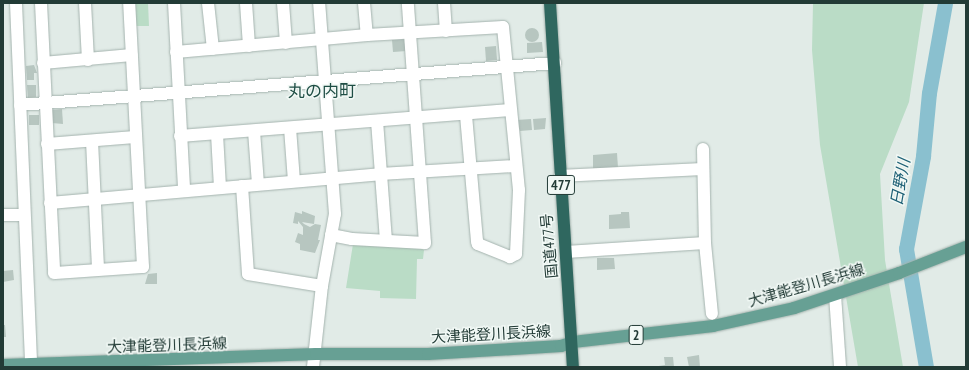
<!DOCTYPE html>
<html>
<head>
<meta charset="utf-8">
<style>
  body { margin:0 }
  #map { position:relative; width:969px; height:370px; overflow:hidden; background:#e1ebe7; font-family:"PT Sans Narrow","Noto Sans JP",sans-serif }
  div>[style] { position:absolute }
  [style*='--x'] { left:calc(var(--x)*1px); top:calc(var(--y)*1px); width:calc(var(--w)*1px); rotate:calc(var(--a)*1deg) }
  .green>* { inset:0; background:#badcc6 }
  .river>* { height:15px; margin:-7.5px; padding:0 7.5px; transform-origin:7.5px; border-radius:7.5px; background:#8ac0cf }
  .building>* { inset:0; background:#b7c6c0 }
  .round { border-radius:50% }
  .roads { filter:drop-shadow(0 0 1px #a4b3ae) drop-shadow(0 0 1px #a4b3ae) }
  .minor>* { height:12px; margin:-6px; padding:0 6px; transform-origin:6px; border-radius:6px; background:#fff }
  .major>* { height:12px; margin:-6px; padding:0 6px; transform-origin:6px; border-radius:6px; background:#67a094 }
  .highway>* { height:12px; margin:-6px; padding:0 6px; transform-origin:6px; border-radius:6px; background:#2f675f }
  span { translate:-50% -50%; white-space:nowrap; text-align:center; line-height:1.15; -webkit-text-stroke:3px #f1f8f5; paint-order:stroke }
  .shield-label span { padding:1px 3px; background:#f1f8f5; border:1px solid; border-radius:3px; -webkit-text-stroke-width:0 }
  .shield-label { font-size:14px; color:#223b36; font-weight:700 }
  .street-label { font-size:15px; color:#223b36 }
  .water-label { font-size:16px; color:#1e6176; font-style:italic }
  .quarter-label { font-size:17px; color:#1e4d44 }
  .frame { position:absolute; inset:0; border:4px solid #223b36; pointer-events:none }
</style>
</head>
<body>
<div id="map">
  <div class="green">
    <div style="clip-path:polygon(133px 3px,148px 3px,149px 26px,136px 26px)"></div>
    <div style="clip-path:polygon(813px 3px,924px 3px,909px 102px,880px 174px,885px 260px,903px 367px,858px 367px,820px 145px,812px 50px)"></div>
    <div style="clip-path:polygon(353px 244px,419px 245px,424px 250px,423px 259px,417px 259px,416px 299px,380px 298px,380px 291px,346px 288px)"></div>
  </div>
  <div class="river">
    <div style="--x:926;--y:367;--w:120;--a:-99.6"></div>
    <div style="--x:906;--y:249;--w:95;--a:-79.6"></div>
    <div style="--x:923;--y:156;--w:63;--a:-84.6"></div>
    <div style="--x:929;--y:93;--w:91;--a:-79.9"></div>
  </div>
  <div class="building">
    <div class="round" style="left:525px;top:28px;width:14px;height:14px"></div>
    <div style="clip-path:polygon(406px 39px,407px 51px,393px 52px,392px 40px)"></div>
    <div style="clip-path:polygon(542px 42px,543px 52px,527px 53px,527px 43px)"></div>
    <div style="clip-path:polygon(496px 46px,497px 60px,486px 61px,485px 47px)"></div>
    <div style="clip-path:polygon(34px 65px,37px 73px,34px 73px,34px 80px,27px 80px,26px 66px)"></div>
    <div style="clip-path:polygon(27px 85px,36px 85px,36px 97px,28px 98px)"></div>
    <div style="clip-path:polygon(62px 109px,63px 124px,52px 123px,51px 110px)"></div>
    <div style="clip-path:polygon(29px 115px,39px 115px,39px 125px,29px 125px)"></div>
    <div style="clip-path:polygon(546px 118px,545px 129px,534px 130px,533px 119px)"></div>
    <div style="clip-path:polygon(531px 119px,532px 130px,520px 131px,516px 120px)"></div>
    <div style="clip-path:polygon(617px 153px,618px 168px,593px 169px,593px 155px)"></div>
    <div style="clip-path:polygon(302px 211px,315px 216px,314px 224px,302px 222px,304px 224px,310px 227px,315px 224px,321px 225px,318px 240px,320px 240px,315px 253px,300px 250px,300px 244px,295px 242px,298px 233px,303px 235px,303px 227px,298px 221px,298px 224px,293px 223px,295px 212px,302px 214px)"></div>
    <div style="clip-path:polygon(621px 212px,629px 212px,630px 228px,609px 229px,609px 215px,621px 214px)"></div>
    <div style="clip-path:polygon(597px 258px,614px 258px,615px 269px,597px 270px)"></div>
    <div style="clip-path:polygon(13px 270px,14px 280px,3px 282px,3px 271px)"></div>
    <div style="clip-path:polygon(157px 273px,157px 284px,145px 284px,148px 274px)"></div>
    <div style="clip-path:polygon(3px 325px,5px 325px,6px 337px,3px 337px)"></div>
    <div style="clip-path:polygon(699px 355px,700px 367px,689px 367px,687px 357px)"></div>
    <div style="clip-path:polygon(664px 357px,673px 357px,674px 367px,652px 367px,665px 365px)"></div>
  </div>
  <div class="roads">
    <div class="minor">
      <div style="--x:16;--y:3;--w:364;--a:87.6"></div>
      <div style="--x:41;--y:3;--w:270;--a:87.2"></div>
      <div style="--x:54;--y:273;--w:89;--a:-3.9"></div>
      <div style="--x:143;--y:267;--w:264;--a:-93"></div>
      <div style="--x:85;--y:3;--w:57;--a:87"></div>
      <div style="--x:174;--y:3;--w:187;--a:86.9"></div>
      <div style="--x:208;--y:3;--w:46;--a:83.8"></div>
      <div style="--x:246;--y:3;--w:43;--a:86"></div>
      <div style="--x:283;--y:3;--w:40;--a:85.7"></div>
      <div style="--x:364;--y:3;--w:32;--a:85"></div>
      <div style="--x:444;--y:3;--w:28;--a:86"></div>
      <div style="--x:176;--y:52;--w:192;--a:-5.1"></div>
      <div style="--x:367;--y:35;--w:136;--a:-3.4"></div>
      <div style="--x:503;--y:27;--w:164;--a:84.4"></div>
      <div style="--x:519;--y:190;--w:64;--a:92.7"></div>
      <div style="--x:516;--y:254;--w:7;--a:153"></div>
      <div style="--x:510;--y:257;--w:35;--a:-158"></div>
      <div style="--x:478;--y:244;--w:3;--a:-108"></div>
      <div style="--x:477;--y:241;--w:127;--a:-95"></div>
      <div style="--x:43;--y:63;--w:89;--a:-5.1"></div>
      <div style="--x:20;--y:105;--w:537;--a:-4.49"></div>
      <div style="--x:377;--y:121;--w:119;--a:85.7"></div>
      <div style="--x:290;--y:128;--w:53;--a:85.7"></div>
      <div style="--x:254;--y:131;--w:53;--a:85.7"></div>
      <div style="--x:217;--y:134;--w:54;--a:86.8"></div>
      <div style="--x:180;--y:136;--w:331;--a:-4.5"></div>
      <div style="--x:92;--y:141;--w:128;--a:87.3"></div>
      <div style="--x:47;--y:144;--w:88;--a:-4.5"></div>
      <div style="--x:703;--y:149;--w:94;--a:88.8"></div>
      <div style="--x:705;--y:243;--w:71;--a:84.4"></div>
      <div style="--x:560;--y:176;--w:142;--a:-2.8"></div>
      <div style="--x:242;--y:186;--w:88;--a:86.1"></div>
      <div style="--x:248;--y:274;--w:75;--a:9.2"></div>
      <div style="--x:50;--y:203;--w:331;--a:-5"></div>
      <div style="--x:380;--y:174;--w:136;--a:-3.4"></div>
      <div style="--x:3;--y:215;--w:20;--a:0"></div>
      <div style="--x:331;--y:235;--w:21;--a:11"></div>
      <div style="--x:352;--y:239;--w:73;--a:3.1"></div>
      <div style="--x:425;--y:243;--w:241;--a:-94.1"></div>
      <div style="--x:566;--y:252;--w:139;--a:-3.7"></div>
      <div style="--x:835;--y:295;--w:72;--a:86"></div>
      <div style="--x:313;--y:367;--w:81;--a:-83.7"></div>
      <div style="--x:322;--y:286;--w:73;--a:-79.8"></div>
      <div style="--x:335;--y:214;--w:212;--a:-94.3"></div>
    </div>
    <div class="major">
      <div style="--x:3;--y:365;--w:313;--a:-2"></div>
      <div style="--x:316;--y:354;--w:112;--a:0"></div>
      <div style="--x:428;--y:354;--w:133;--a:-3.4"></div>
      <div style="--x:561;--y:346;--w:13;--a:-18"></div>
      <div style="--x:573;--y:342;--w:141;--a:-6.5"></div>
      <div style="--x:713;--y:326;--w:83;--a:-12.5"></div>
      <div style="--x:794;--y:308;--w:111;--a:-18.4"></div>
      <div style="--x:899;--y:273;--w:72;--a:-21.2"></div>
    </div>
    <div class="highway">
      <div style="--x:550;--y:3;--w:365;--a:86.4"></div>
    </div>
  </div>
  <div class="shield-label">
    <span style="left:561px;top:185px">477</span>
    <span style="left:636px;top:335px">2</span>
  </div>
  <div class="street-label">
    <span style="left:549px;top:246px;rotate:-95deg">国道477号</span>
    <span style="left:806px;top:285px;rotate:-16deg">大津能登川長浜線</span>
    <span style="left:491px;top:334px;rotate:-3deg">大津能登川長浜線</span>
    <span style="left:167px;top:345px;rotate:-2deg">大津能登川長浜線</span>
  </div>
  <div class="water-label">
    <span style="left:900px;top:182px;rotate:-80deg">日野川</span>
  </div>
  <div class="quarter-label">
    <span style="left:322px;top:92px">丸の内町</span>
  </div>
  <div class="frame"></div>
</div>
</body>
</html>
